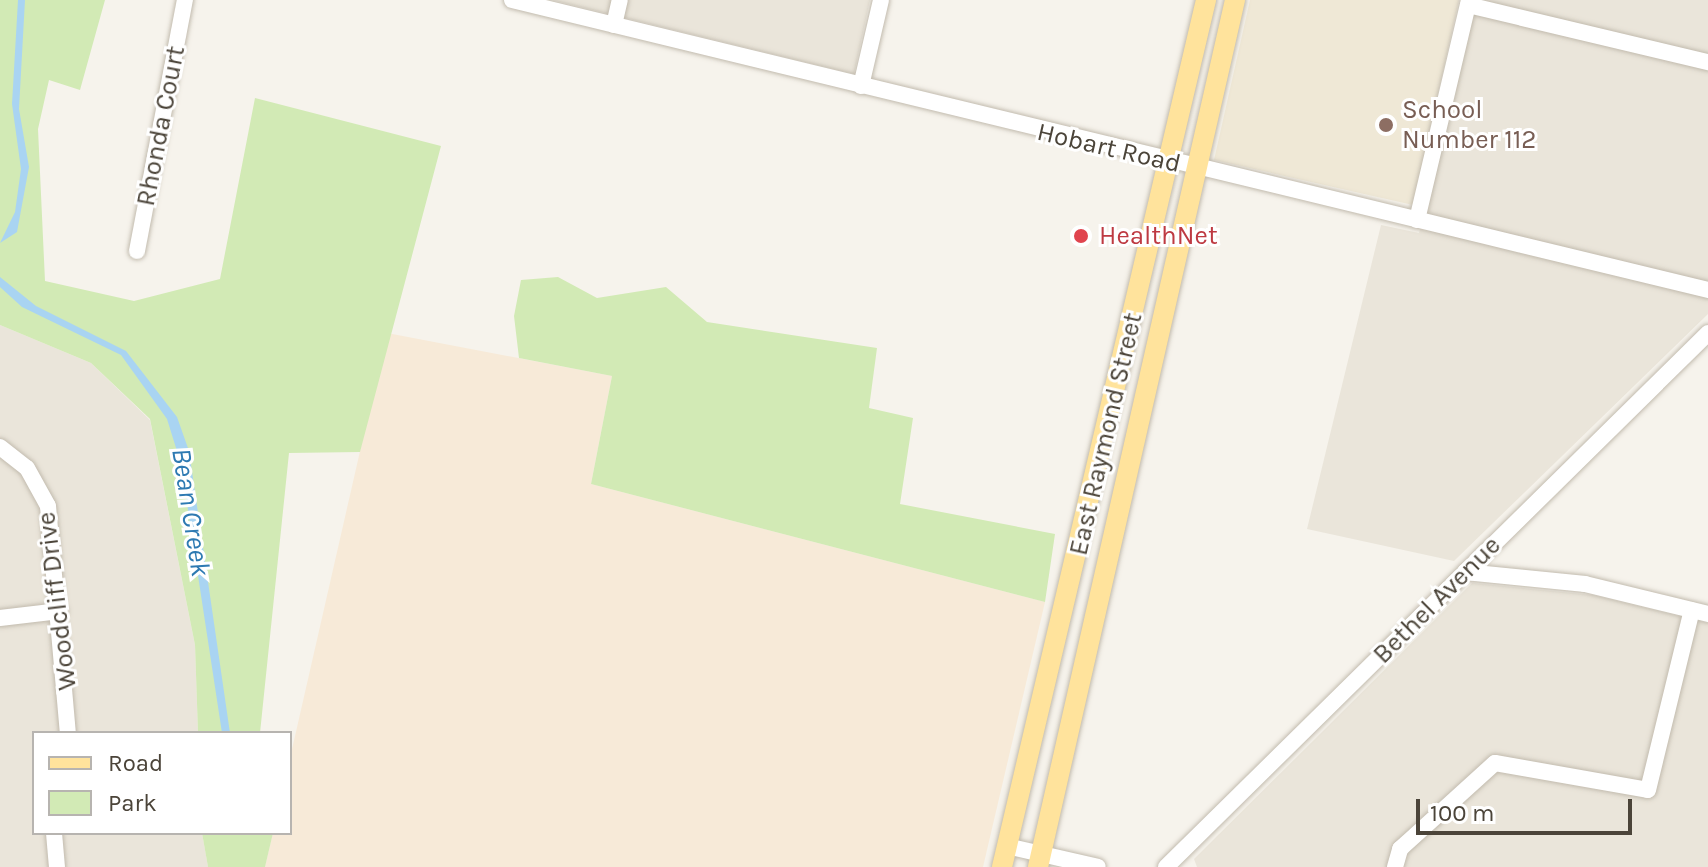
<!DOCTYPE html>
<html>
<head>
<meta charset="utf-8">
<style>
  body { margin:0 }
  #map { position:relative; width:1708px; height:867px; overflow:hidden; background:#f6f3ec; font-family:Karla,sans-serif }
  div>[style] { position:absolute }
  [style*='--x'] { left:calc(var(--x)*1px); top:calc(var(--y)*1px); width:calc(var(--w)*1px); rotate:calc(var(--a)*1deg) }
  .residential>* { inset:0; background:#eae5da }
  .commercial>* { inset:0; background:#f7ead8 }
  .education>* { inset:0; background:#efe8d6 }
  .green>* { inset:0; background:#d2eab5 }
  .water>* { inset:0; background:#a9d4f2 }
  .roads { filter:drop-shadow(0 0 2px #c2bbae) drop-shadow(0 0 2px #c2bbae) }
  .minor>* { height:16px; margin:-8px; padding:0 8px; transform-origin:8px; border-radius:8px; background:#fff }
  .major>* { height:20px; margin:-10px; padding:0 10px; transform-origin:10px; border-radius:10px; background:#ffe39c }
  .dots>* { width:22px; height:22px; translate:-50% -50%; box-sizing:border-box; border:4px solid #fff; border-radius:50% }
  span { translate:-50% -50%; white-space:nowrap; text-align:center; line-height:1.15; -webkit-text-stroke:6px #fff; paint-order:stroke }
  .education-label { font-size:26px; color:#785e54 }
  .left { translate:0 -50%; text-align:left }
  .street-label { font-size:26px; color:#4b4439 }
  .health-label { font-size:26px; color:#be3a42 }
  .water-label { font-size:28px; color:#2e7ab2; font-style:italic }
  .legend { position:absolute; left:32px; top:731px; width:260px; height:104px; box-sizing:border-box; background:#fff; border:2px solid #b7b4b0; margin:0; padding:10px 14px; list-style:none; font-size:24px; color:#4b4439 }
  .legend li { display:flex; align-items:center; gap:16px; height:40px }
  .legend b { width:40px; border:2px solid #b7b4b0 }
  .scale { position:absolute; left:1416px; top:799px; width:216px; height:36px; box-sizing:border-box; border:4px solid #4b4439; border-top:0; padding-left:10px; font-size:24px; line-height:28px; white-space:nowrap; color:#4b4439; -webkit-text-stroke:6px #fff; paint-order:stroke }
</style>
</head>
<body>
<div id="map">
  <div class="residential">
    <div style="clip-path:polygon(552px 0,870px 0,854px 74px)"></div>
    <div style="clip-path:polygon(1473px 0,1708px 0,1708px 314px,1454px 561px,1307px 529px,1381px 225px,1419px 233px)"></div>
    <div style="clip-path:polygon(0 325px,91px 363px,150px 420px,195px 645px,198px 733px,34px 733px,34px 833px,202px 833px,208px 867px,0 867px)"></div>
    <div style="clip-path:polygon(1472px 583px,1593px 595px,1708px 623px,1708px 867px,1197px 867px,1194px 859px)"></div>
  </div>
  <div class="commercial">
    <div style="clip-path:polygon(387px 333px,612px 376px,591px 484px,1045px 602px,983px 867px,265px 867px,273px 833px,290px 833px,290px 758px)"></div>
  </div>
  <div class="education">
    <div style="clip-path:polygon(1250px 0,1459px 0,1413px 205px,1214px 160px)"></div>
  </div>
  <div class="green">
    <div style="clip-path:polygon(0 0,105px 0,80px 90px,49px 80px,38px 129px,45px 281px,134px 301px,220px 279px,255px 98px,441px 146px,360px 452px,289px 453px,260px 733px,198px 733px,195px 645px,150px 419px,91px 363px,0 325px)"></div>
    <div style="clip-path:polygon(558px 277px,597px 298px,666px 287px,707px 322px,877px 348px,869px 408px,913px 418px,900px 504px,1055px 534px,1045px 602px,591px 484px,612px 376px,519px 358px,514px 316px,521px 280px)"></div>
    <div style="clip-path:polygon(202px 833px,273px 833px,265px 867px,208px 867px)"></div>
  </div>
  <div class="water">
    <div style="clip-path:polygon(18px 0,25px 0,19px 109px,29px 167px,17px 232px,0 243px,15px 212px,21px 169px,12px 104px)"></div>
    <div style="clip-path:polygon(0 277px,36px 306px,126px 351px,177px 417px,189px 451px,230px 733px,222px 733px,181px 464px,167px 419px,121px 355px,22px 307px,0 287px)"></div>
  </div>
  <div class="roads">
    <div class="minor">
      <div style="--x:512;--y:0;--w:1231;--a:13.63"></div>
      <div style="--x:1468;--y:5;--w:247;--a:13.4"></div>
      <div style="--x:614;--y:25;--w:26;--a:-77"></div>
      <div style="--x:861;--y:86;--w:88;--a:-76.9"></div>
      <div style="--x:1417;--y:220;--w:226;--a:-76.7"></div>
      <div style="--x:137;--y:251;--w:256;--a:-79.2"></div>
      <div style="--x:0;--y:447;--w:34;--a:38"></div>
      <div style="--x:27;--y:468;--w:43;--a:61.1"></div>
      <div style="--x:48;--y:506;--w:228;--a:85"></div>
      <div style="--x:1465;--y:572;--w:121;--a:5.7"></div>
      <div style="--x:1585;--y:584;--w:127;--a:13.7"></div>
      <div style="--x:0;--y:618;--w:60;--a:-6.7"></div>
      <div style="--x:54;--y:833;--w:34;--a:85"></div>
      <div style="--x:1011;--y:847;--w:89;--a:12.9"></div>
      <div style="--x:1166;--y:867;--w:761;--a:-44.57"></div>
      <div style="--x:1395;--y:867;--w:19;--a:-74"></div>
      <div style="--x:1400;--y:849;--w:128;--a:-42.2"></div>
      <div style="--x:1495;--y:763;--w:155;--a:10"></div>
      <div style="--x:1648;--y:790;--w:185;--a:-76.3"></div>
    </div>
    <div class="major">
      <div style="--x:1002;--y:867;--w:891;--a:-76.76"></div>
      <div style="--x:1038;--y:867;--w:889;--a:-77.2"></div>
    </div>
  </div>
  <div class="dots">
    <div style="left:1386px;top:125px;background:#8d6e63"></div>
    <div style="left:1081px;top:236px;background:#e0444e"></div>
  </div>
  <div class="education-label">
    <span class="left" style="left:1402px;top:125px">School<br>Number 112</span>
  </div>
  <div class="street-label">
    <span style="left:161px;top:126px;rotate:-79deg">Rhonda Court</span>
    <span style="left:1109px;top:148px;rotate:13deg">Hobart Road</span>
    <span style="left:1106px;top:434px;rotate:-77deg">East Raymond Street</span>
    <span style="left:1437px;top:600px;rotate:-45deg">Bethel Avenue</span>
    <span style="left:57px;top:601px;rotate:-97deg">Woodcliff Drive</span>
  </div>
  <div class="health-label">
    <span class="left" style="left:1099px;top:236px">HealthNet</span>
  </div>
  <div class="water-label">
    <span style="left:191px;top:512px;rotate:81deg">Bean Creek</span>
  </div>
  <ul class="legend">
  <li><b style="height:10px;background:#ffe39c"></b>Road</li>
  <li><b style="height:22px;background:#d2eab5"></b>Park</li>
  </ul>
  <div class="scale">100 m</div>
</div>
</body>
</html>
